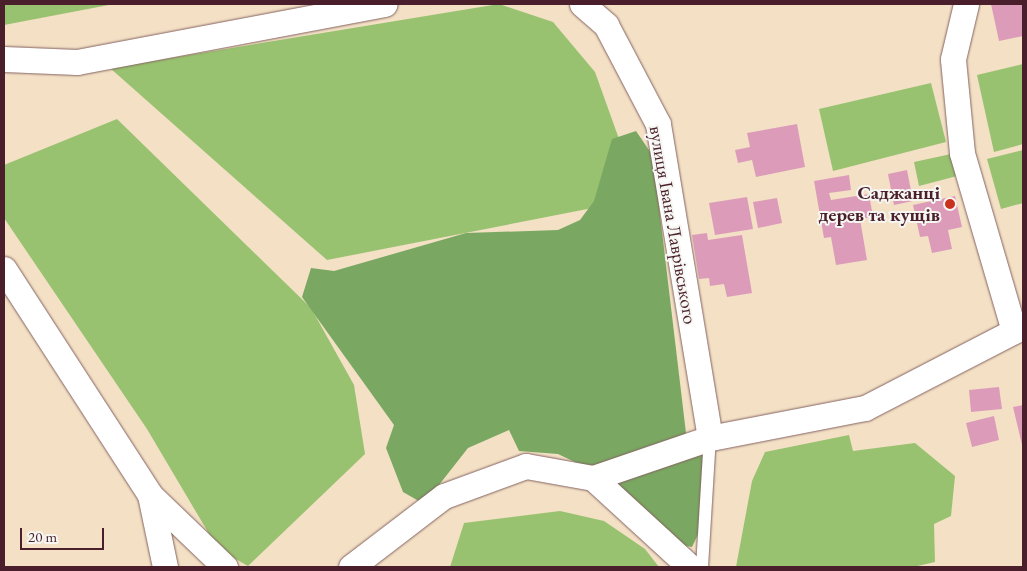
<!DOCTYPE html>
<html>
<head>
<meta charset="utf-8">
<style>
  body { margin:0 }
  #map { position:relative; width:1027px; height:571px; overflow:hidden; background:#f3e0c5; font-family:"EB Garamond",serif }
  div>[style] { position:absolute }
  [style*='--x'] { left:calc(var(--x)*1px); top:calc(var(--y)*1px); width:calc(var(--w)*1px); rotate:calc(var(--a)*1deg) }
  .green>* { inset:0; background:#98c270 }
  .forest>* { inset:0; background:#7aa862 }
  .building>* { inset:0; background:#dc9cb9 }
  .roads { filter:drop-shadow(0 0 1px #856361) drop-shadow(0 0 1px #856361) }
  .service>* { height:12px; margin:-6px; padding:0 6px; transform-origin:6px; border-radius:6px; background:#fff }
  .minor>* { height:25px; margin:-12.5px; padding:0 12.5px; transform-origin:12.5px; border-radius:12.5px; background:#fff }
  .dots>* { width:14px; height:14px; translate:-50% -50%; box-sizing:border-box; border:2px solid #f6f6f2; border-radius:50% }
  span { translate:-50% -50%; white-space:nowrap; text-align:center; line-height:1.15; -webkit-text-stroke:4px #f6f6f2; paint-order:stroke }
  .poi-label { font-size:19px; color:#4a1f2b; font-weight:700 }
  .right { translate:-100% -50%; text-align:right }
  .street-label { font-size:19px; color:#4a1f2b }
  .frame { position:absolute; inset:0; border:5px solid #4a1f2b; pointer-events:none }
  .scale { position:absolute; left:20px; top:528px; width:84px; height:22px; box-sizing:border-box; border:2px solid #4a1f2b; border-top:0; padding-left:6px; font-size:15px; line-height:18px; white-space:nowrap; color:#4a1f2b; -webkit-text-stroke:4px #f6f6f2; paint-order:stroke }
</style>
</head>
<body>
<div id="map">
  <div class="green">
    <div style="clip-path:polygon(4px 4px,114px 4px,4px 25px)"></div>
    <div style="clip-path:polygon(499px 4px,553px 22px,595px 72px,619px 139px,613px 204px,327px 260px,110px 68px)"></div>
    <div style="clip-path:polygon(1023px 64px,1023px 144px,994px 152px,977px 75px)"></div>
    <div style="clip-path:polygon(931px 83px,946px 142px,833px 171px,819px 109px)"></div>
    <div style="clip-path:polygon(117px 119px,311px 308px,354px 385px,365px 454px,248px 566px,218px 549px,147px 429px,4px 218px,4px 165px)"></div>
    <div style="clip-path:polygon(1023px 150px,1023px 203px,1001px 209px,987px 159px)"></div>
    <div style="clip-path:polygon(951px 154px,957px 176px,919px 186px,914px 162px)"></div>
    <div style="clip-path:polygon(849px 435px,853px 451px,915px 443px,955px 476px,951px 516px,934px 524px,935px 562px,913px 567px,736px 567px,752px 481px,765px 452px)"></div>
    <div style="clip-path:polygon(560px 511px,604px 521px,645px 549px,659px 567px,450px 567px,464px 523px)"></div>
  </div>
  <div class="forest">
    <div style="clip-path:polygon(636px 131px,653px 156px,688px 450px,708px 455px,702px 526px,692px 547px,681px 545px,670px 531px,637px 507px,617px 482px,558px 454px,519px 451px,509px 430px,468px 448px,424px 504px,403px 492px,386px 448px,394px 425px,302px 297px,311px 268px,334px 271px,466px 233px,558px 230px,580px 220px,594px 201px,612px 139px)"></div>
  </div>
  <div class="building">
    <div style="clip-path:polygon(991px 4px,1023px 4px,1023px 36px,999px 41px)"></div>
    <div style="clip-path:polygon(797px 124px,805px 167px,756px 177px,752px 160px,738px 163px,735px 150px,750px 147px,747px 133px)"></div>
    <div style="clip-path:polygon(907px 170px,913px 201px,894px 205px,888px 174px)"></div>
    <div style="clip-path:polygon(849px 175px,851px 190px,829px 193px,831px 200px,869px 194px,873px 217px,860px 219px,867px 260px,836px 265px,831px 237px,824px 238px,814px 181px)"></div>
    <div style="clip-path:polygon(955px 196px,962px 227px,948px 230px,952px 249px,932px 253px,928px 236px,920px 237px,913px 205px)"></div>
    <div style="clip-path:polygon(747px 197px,753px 229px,715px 235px,709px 203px)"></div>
    <div style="clip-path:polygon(777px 198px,782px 223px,758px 228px,753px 202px)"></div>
    <div style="clip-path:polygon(707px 233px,708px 240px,742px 235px,752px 293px,727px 297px,724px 284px,710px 286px,709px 278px,699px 279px,692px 235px)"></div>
    <div style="clip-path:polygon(999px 387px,1002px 409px,971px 412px,969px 390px)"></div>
    <div style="clip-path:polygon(1023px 405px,1023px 449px,1013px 407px)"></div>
    <div style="clip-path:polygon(994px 416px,999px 440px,972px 447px,966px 423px)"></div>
  </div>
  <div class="roads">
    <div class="service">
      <div style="--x:702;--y:567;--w:129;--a:-86.5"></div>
    </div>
    <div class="minor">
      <div style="--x:582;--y:4;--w:32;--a:41"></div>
      <div style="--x:606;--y:25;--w:112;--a:62.3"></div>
      <div style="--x:658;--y:124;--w:318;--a:80.6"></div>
      <div style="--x:4;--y:59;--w:73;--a:2.4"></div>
      <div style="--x:77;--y:62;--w:313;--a:-10.7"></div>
      <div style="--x:4;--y:269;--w:269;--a:57.1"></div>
      <div style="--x:150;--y:495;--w:74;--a:78.2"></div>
      <div style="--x:593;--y:478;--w:132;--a:42.5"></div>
      <div style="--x:150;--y:495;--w:104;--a:43.8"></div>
      <div style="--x:351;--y:567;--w:117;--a:-37.4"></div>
      <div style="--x:444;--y:496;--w:87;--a:-20.1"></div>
      <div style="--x:526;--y:466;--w:68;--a:10.2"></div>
      <div style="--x:593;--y:478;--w:124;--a:-18.9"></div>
      <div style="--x:710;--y:438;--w:158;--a:-11"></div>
      <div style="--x:865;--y:408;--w:168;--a:-27.3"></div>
      <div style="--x:1014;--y:331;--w:185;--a:-106.3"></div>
      <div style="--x:962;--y:153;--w:94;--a:-95.5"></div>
      <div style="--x:953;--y:59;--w:57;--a:-76.7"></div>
    </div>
  </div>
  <div class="dots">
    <div style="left:950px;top:204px;background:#c8321e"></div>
  </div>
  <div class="poi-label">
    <span class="right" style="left:940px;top:204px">Саджанці<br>дерев та кущів</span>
  </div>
  <div class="street-label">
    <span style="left:673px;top:225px;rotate:80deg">вулиця Івана Лаврівського</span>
  </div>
  <div class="frame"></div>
  <div class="scale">20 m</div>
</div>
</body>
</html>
